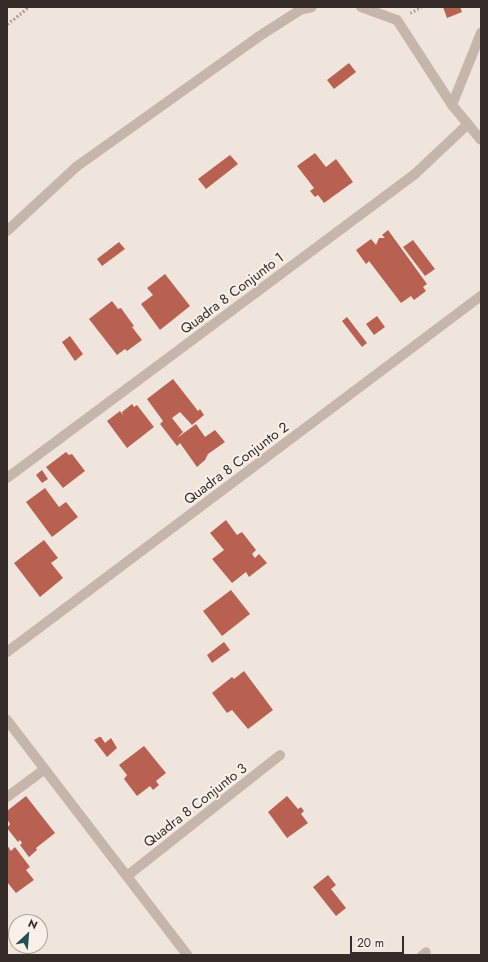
<!DOCTYPE html>
<html>
<head>
<meta charset="utf-8">
<style>
  body { margin:0 }
  #map { position:relative; width:488px; height:962px; overflow:hidden; background:#efe5dd; font-family:Jost,sans-serif }
  div>[style] { position:absolute }
  [style*='--x'] { left:calc(var(--x)*1px); top:calc(var(--y)*1px); width:calc(var(--w)*1px); rotate:calc(var(--a)*1deg) }
  .building>* { inset:0; background:#b96151 }
  .path>* { height:2.5px; margin-top:-1.25px; transform-origin:0; background:repeating-linear-gradient(90deg,#b29f95 0 2px,transparent 0 4px) }
  .lane>* { height:9px; margin:-4.5px; padding:0 4.5px; transform-origin:4.5px; border-radius:4.5px; background:#c6b5aa }
  .street>* { height:10px; margin:-5px; padding:0 5px; transform-origin:5px; border-radius:5px; background:#c6b5aa }
  span { translate:-50% -50%; white-space:nowrap; text-align:center; line-height:1.15; -webkit-text-stroke:4px #f8f0e9; paint-order:stroke }
  .street-label { font-size:14px; color:#352c29 }
  .frame { position:absolute; inset:0; border:8px solid #352c29; pointer-events:none }
  .north { position:absolute; left:8px; top:914px; width:40px; height:40px; box-sizing:border-box; background:#f8f0e9; border:1px solid #aaa29c; border-radius:50%; rotate:26deg; font-size:11px; font-weight:700; line-height:16px; text-align:center; color:#352c29 }
  .north::after { content:''; display:block; margin:auto; width:14px; height:18px; background:#235251; clip-path:polygon(50% 0,100% 100%,50% 72%,0 100%) }
  .scale { position:absolute; left:350px; top:936px; width:54px; height:18px; box-sizing:border-box; border:2px solid #352c29; border-top:0; padding-left:5px; font-size:12px; line-height:14px; white-space:nowrap; color:#352c29; -webkit-text-stroke:3px #f8f0e9; paint-order:stroke }
</style>
</head>
<body>
<div id="map">
  <div class="building">
    <div style="clip-path:polygon(443px 7px,460px 7px,462px 12px,447px 18px)"></div>
    <div style="clip-path:polygon(349px 63px,356px 72px,334px 89px,327px 80px)"></div>
    <div style="clip-path:polygon(315px 153px,326px 167px,336px 159px,353px 182px,324px 203px,318px 195px,315px 197px,310px 191px,314px 188px,297px 166px)"></div>
    <div style="clip-path:polygon(230px 155px,238px 164px,206px 189px,198px 179px)"></div>
    <div style="clip-path:polygon(388px 230px,427px 284px,423px 287px,426px 291px,414px 300px,411px 296px,401px 303px,369px 261px,366px 264px,356px 250px,371px 239px,376px 245px,379px 238px,385px 238px,382px 235px)"></div>
    <div style="clip-path:polygon(413px 240px,435px 269px,425px 276px,403px 247px)"></div>
    <div style="clip-path:polygon(119px 242px,125px 249px,102px 266px,97px 259px)"></div>
    <div style="clip-path:polygon(165px 274px,190px 306px,160px 330px,141px 304px,153px 295px,147px 288px)"></div>
    <div style="clip-path:polygon(112px 301px,118px 309px,121px 308px,134px 326px,132px 327px,142px 340px,127px 351px,125px 349px,117px 355px,89px 319px)"></div>
    <div style="clip-path:polygon(377px 316px,385px 327px,374px 335px,366px 324px)"></div>
    <div style="clip-path:polygon(347px 317px,367px 343px,362px 347px,342px 321px)"></div>
    <div style="clip-path:polygon(70px 336px,83px 354px,75px 361px,62px 342px)"></div>
    <div style="clip-path:polygon(173px 379px,198px 411px,200px 409px,204px 415px,192px 425px,180px 412px,172px 418px,183px 432px,177px 438px,196px 424px,205px 437px,215px 430px,225px 442px,208px 454px,205px 460px,197px 467px,180px 443px,177px 446px,160px 424px,163px 421px,147px 399px)"></div>
    <div style="clip-path:polygon(132px 404px,134px 407px,137px 405px,154px 427px,127px 448px,107px 421px,120px 411px,123px 415px,122px 412px)"></div>
    <div style="clip-path:polygon(66px 452px,69px 455px,72px 454px,85px 471px,63px 488px,46px 467px)"></div>
    <div style="clip-path:polygon(42px 470px,48px 479px,42px 483px,36px 475px)"></div>
    <div style="clip-path:polygon(45px 488px,59px 507px,66px 502px,78px 517px,52px 537px,26px 502px)"></div>
    <div style="clip-path:polygon(226px 520px,237px 535px,242px 532px,256px 550px,252px 554px,255px 558px,259px 554px,267px 563px,249px 577px,246px 572px,232px 583px,212px 559px,224px 550px,210px 533px)"></div>
    <div style="clip-path:polygon(44px 540px,58px 558px,51px 563px,63px 578px,40px 597px,14px 563px)"></div>
    <div style="clip-path:polygon(231px 590px,250px 614px,222px 636px,203px 611px)"></div>
    <div style="clip-path:polygon(224px 642px,230px 650px,212px 663px,207px 655px)"></div>
    <div style="clip-path:polygon(244px 671px,273px 710px,248px 729px,232px 710px,227px 713px,212px 693px,232px 677px,234px 679px)"></div>
    <div style="clip-path:polygon(99px 737px,101px 737px,105px 743px,111px 738px,117px 748px,107px 757px,94px 740px)"></div>
    <div style="clip-path:polygon(144px 746px,166px 773px,156px 781px,159px 785px,153px 790px,150px 786px,137px 796px,124px 779px,127px 775px,119px 765px)"></div>
    <div style="clip-path:polygon(26px 796px,55px 833px,36px 848px,37px 850px,29px 857px,20px 845px,22px 843px,20px 840px,18px 842px,7px 828px,10px 824px,7px 819px,7px 811px)"></div>
    <div style="clip-path:polygon(287px 796px,298px 809px,301px 807px,304px 811px,301px 814px,308px 823px,287px 838px,268px 812px)"></div>
    <div style="clip-path:polygon(7px 845px,11px 851px,15px 847px,30px 867px,26px 870px,34px 880px,16px 893px,7px 882px)"></div>
    <div style="clip-path:polygon(328px 875px,336px 885px,331px 889px,346px 908px,336px 916px,313px 887px)"></div>
  </div>
  <div class="path">
    <div style="--x:410;--y:13;--w:13;--a:-29"></div>
    <div style="--x:7;--y:24;--w:28;--a:-38"></div>
  </div>
  <div class="lane">
    <div style="--x:421;--y:955;--w:6;--a:-39"></div>
  </div>
  <div class="street">
    <div style="--x:361;--y:7;--w:38;--a:20"></div>
    <div style="--x:397;--y:20;--w:101;--a:57.1"></div>
    <div style="--x:452;--y:105;--w:45;--a:50.4"></div>
    <div style="--x:452;--y:105;--w:78;--a:-68.1"></div>
    <div style="--x:7;--y:231;--w:94;--a:-42.8"></div>
    <div style="--x:76;--y:167;--w:224;--a:-35.5"></div>
    <div style="--x:258;--y:37;--w:50;--a:-32.7"></div>
    <div style="--x:300;--y:10;--w:12;--a:-14"></div>
    <div style="--x:7;--y:478;--w:509;--a:-36.69"></div>
    <div style="--x:415;--y:174;--w:73;--a:-43.3"></div>
    <div style="--x:7;--y:652;--w:593;--a:-36.91"></div>
    <div style="--x:7;--y:720;--w:296;--a:52.5"></div>
    <div style="--x:7;--y:797;--w:47;--a:-36.4"></div>
    <div style="--x:127;--y:876;--w:195;--a:-38.3"></div>
  </div>
  <div class="street-label">
    <span style="left:232px;top:293px;rotate:-37deg">Quadra 8 Conjunto 1</span>
    <span style="left:236px;top:463px;rotate:-37deg">Quadra 8 Conjunto 2</span>
    <span style="left:195px;top:805px;rotate:-38deg">Quadra 8 Conjunto 3</span>
  </div>
  <div class="frame"></div>
  <div class="north">N</div>
  <div class="scale">20 m</div>
</div>
</body>
</html>
